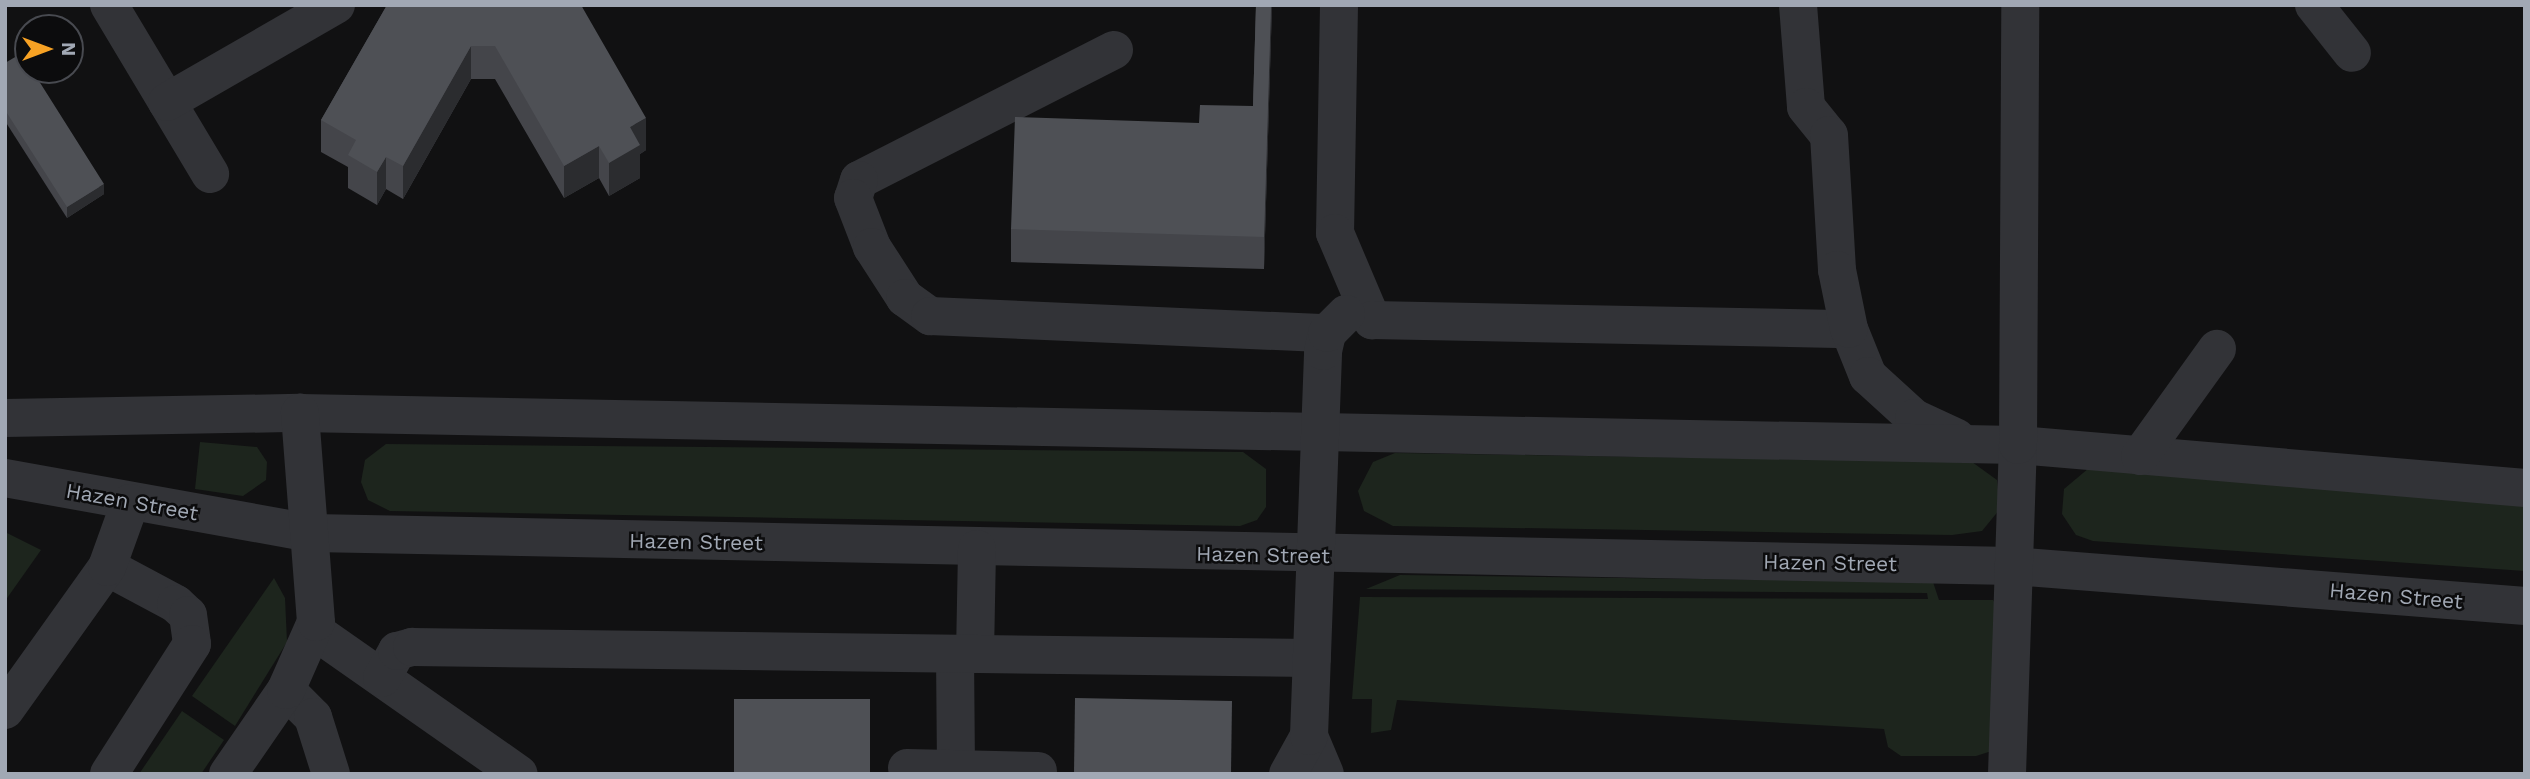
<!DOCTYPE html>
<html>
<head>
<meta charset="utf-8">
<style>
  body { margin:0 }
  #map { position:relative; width:2530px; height:779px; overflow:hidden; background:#111112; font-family:"Work Sans",sans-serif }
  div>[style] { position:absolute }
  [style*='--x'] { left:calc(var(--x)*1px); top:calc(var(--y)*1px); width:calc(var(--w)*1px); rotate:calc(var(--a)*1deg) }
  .green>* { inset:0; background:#1d251d }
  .minor>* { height:38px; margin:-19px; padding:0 19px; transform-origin:19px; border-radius:19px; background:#323337 }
  .wall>* { inset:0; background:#44454a }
  .shaded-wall>* { inset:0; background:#2b2c2f }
  .building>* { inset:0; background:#4e5055 }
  span { translate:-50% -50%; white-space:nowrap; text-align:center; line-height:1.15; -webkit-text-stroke:5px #0c0c0d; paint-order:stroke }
  .street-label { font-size:21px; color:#a1a8b4 }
  .frame { position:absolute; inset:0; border:7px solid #a1a8b4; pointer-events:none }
  .north { position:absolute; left:14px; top:14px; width:70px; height:70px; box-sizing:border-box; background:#0c0c0d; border:2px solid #484a50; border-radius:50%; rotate:90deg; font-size:19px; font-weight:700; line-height:28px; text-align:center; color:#a1a8b4 }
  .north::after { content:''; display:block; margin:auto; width:24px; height:32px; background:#f7a224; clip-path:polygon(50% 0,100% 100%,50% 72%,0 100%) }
</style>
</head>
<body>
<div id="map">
  <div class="green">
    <div style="clip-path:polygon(200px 442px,257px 447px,267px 462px,266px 480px,243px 496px,195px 489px)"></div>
    <div style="clip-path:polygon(386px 444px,1243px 452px,1266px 469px,1266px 507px,1257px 520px,1240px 526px,390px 511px,368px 500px,361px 482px,365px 460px)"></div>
    <div style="clip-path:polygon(1395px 453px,1972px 462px,1997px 480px,2000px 509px,1982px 531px,1952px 535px,1393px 526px,1364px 511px,1358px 491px,1373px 462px)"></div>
    <div style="clip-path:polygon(2089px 468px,2525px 497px,2525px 571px,2093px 541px,2076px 535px,2062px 514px,2064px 489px)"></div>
    <div style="clip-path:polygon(5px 532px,41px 550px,5px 601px)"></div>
    <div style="clip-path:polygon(1400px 575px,1933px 582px,1939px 600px,1993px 600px,1999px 608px,1998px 749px,1976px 756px,1901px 756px,1888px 747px,1884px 729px,1397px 700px,1391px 730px,1371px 733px,1372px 699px,1352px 699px,1360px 597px,1928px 599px,1927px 593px,1366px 589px)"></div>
    <div style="clip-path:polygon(274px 578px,285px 598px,287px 642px,235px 726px,192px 696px)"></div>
    <div style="clip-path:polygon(182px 711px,224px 740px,201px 774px,139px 774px)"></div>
  </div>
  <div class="minor">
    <div style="--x:109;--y:5;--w:197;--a:59.1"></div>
    <div style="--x:1339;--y:5;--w:228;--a:91"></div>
    <div style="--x:1335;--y:233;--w:95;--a:67"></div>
    <div style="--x:1372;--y:320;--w:477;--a:1.1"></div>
    <div style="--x:1849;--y:329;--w:51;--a:68"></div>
    <div style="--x:1868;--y:376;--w:62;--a:42.4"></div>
    <div style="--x:1914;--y:418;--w:47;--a:24.9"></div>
    <div style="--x:1798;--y:5;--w:102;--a:85.5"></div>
    <div style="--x:1806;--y:107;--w:36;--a:51"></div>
    <div style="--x:1829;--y:135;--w:135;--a:86.6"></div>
    <div style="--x:1837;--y:270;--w:60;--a:78.5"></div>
    <div style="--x:2314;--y:5;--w:61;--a:51.6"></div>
    <div style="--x:1114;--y:50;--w:286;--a:153"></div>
    <div style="--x:859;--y:180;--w:19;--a:108"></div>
    <div style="--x:853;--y:198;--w:53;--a:68.8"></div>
    <div style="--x:872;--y:247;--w:61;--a:57.1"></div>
    <div style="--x:905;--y:298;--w:31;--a:36"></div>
    <div style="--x:930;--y:316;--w:397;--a:2.5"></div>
    <div style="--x:167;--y:102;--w:195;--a:-29.9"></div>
    <div style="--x:5;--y:418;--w:295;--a:-1"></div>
    <div style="--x:300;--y:413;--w:1718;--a:1.07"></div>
    <div style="--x:2018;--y:445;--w:509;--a:4.85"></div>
    <div style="--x:2140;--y:456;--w:132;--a:-54.3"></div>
    <div style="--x:5;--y:478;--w:312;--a:10.2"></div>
    <div style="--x:312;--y:533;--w:1701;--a:1.11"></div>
    <div style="--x:2013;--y:566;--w:514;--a:4.47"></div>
    <div style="--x:107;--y:567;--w:78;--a:28.2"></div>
    <div style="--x:176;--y:604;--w:16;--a:43"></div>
    <div style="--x:188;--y:615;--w:29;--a:82"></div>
    <div style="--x:192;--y:644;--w:154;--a:122.6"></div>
    <div style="--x:313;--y:630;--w:251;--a:35"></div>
    <div style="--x:955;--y:654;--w:115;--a:89.5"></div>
    <div style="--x:975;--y:654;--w:105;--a:-88.9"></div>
    <div style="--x:382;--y:678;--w:31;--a:-61"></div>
    <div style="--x:397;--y:651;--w:16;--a:-15"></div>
    <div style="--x:412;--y:647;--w:900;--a:0.7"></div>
    <div style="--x:286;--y:690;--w:38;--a:45"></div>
    <div style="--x:313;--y:717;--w:60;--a:72.5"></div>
    <div style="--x:5;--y:710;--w:176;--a:-54.5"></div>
    <div style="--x:107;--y:567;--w:68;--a:-70.2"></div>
    <div style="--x:1309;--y:736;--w:41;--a:67.2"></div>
    <div style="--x:907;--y:768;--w:131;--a:1.3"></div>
    <div style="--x:228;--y:774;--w:102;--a:-55.4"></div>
    <div style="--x:286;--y:690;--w:74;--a:-66.2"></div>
    <div style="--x:316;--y:622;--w:210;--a:-94.4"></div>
    <div style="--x:1288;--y:774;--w:43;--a:-61.1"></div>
    <div style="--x:1309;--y:736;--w:385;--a:-87.9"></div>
    <div style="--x:1323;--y:351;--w:18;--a:-77"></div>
    <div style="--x:1327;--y:333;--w:27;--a:-45"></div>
    <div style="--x:2007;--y:774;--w:329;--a:-88.1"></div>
    <div style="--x:2018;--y:445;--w:440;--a:-89.7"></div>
  </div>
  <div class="wall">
    <div style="clip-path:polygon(387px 5px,581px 5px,646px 150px,640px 154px,640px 178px,609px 196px,599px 178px,564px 198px,495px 79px,471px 79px,403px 199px,386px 189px,377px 205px,348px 188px,348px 167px,321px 152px,321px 120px)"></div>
    <div style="clip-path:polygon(1256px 5px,1272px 5px,1264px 269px,1011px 262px,1011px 229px,1199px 123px,1253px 106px)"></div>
    <div style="clip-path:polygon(5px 63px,104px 194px,67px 218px,5px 121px)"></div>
  </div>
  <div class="shaded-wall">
    <div style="clip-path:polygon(1271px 5px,1272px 5px,1264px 269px,1264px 237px)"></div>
    <div style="clip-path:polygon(471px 46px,471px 79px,403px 199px,403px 166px)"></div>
    <div style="clip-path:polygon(646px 118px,646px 150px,640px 154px,640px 178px,609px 196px,609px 163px,630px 127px)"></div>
    <div style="clip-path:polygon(599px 146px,599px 178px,564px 198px,564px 166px)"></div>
    <div style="clip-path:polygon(386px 157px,386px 189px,377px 205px,377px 172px)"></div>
    <div style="clip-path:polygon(104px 184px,104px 194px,67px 218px,67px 207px)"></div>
  </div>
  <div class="building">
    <div style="clip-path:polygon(387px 5px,581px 5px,646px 118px,630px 127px,640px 145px,609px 163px,599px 146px,564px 166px,495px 46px,471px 46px,403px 166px,386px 157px,377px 172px,348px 155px,356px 140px,321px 120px)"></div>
    <div style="clip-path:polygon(1256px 5px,1271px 5px,1264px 237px,1011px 229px,1015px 117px,1199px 123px,1200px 105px,1253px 106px)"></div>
    <div style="clip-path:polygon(22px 53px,28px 63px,28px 70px,32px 70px,104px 184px,67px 207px,5px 110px,5px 63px)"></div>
    <div style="clip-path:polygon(1075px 698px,1232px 701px,1231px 774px,1074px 774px)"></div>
    <div style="clip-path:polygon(734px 699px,870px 699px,870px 774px,734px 774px)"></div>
  </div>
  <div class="street-label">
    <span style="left:132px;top:502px;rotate:10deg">Hazen Street</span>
    <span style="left:696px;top:542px;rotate:1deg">Hazen Street</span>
    <span style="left:1263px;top:555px;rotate:1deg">Hazen Street</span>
    <span style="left:1830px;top:563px;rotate:1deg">Hazen Street</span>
    <span style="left:2396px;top:596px;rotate:5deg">Hazen Street</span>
  </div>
  <div class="frame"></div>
  <div class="north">N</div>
</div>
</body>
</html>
